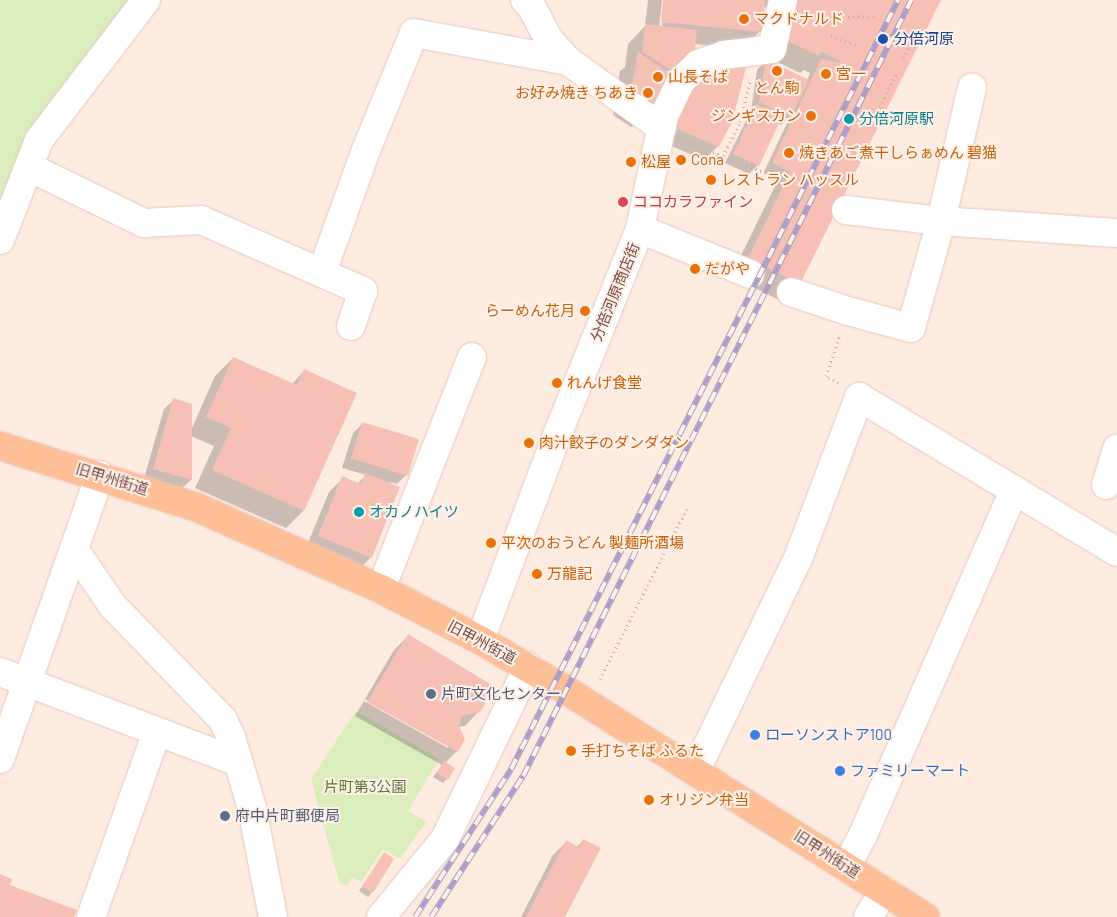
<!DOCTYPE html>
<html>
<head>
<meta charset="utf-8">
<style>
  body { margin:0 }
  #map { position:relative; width:1117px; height:917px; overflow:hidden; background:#feebe0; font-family:Barlow,"Noto Sans JP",sans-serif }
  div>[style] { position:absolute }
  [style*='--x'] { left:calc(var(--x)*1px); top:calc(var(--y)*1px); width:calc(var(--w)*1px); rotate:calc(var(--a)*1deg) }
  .green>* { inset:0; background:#dbecbd }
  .shadow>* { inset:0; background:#0003 }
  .building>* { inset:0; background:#f6c0b5 }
  .path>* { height:3px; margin-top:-1.5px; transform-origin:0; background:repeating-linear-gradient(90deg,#daa399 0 1px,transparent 0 5px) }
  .roads { filter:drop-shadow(0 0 1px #e5c7be) drop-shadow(0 0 1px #e5c7be) }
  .minor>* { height:28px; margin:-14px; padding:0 14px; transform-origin:14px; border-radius:14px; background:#fff }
  .major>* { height:28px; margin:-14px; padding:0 14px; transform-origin:14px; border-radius:14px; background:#ffbf96 }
  .rail>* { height:5.5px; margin-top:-2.75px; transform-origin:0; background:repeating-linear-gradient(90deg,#fff0e8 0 11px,#ab9ec7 0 22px); box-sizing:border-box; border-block:1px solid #ab9ec7 }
  .dots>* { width:14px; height:14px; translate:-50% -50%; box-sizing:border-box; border:2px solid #fff0e8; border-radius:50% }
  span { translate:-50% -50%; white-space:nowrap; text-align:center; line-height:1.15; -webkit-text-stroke:4px #fff0e8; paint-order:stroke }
  .food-label { font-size:15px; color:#c56008 }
  .left { translate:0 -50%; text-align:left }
  .right { translate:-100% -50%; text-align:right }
  .transit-label { font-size:15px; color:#164399 }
  .culture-label { font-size:15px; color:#0d838f }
  .health-label { font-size:15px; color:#be3a42 }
  .street-label { font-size:15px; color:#764b45 }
  .service-label { font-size:15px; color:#4e5e75 }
  .shop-label { font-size:15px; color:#366cbe }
  .park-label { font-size:15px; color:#5a783a }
</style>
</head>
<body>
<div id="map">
  <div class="green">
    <div style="clip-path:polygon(0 0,132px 0,0 212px)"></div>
    <div style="clip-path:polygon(356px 711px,439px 759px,408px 811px,426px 822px,400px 859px,383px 849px,361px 882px,352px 877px,347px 886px,339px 882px,311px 779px)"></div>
  </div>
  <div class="shadow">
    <div style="clip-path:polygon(648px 0,662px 0,659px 28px,662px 28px,665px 0,939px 0,781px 301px,731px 276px,778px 180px,764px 172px,790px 117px,781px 125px,778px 124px,758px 165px,749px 174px,725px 163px,751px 111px,757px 70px,766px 60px,807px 80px,810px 73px,804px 70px,800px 73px,767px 57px,782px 8px,763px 7px,760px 31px,743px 49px,694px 44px,693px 50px,667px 73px,636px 124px,631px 127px,613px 115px,620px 71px,625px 67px,628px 44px,645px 26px)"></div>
    <div style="clip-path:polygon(680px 100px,718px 146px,704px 160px,662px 142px)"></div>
    <div style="clip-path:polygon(233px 358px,292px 384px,304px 371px,303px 511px,286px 528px,195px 488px,214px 446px,191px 436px,191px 480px,181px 489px,144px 478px,164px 409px,174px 400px,191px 430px,215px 376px)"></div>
    <div style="clip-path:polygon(363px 423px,406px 475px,397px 484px,389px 482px,389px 484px,399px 488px,370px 558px,357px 571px,305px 550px,329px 492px,343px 478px,357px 484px,366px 475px,342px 468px,353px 433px)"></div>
    <div style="clip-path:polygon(408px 636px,479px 711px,465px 726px,458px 727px,457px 751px,445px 763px,447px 779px,443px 783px,433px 777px,442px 765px,355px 716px,364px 701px,448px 748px,448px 745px,365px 699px,394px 650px)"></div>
    <div style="clip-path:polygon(583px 840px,563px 917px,521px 917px,553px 855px,566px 842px,577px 847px)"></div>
    <div style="clip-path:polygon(384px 854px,372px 892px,368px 897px,359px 891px)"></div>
  </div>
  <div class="building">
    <div style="clip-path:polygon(663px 0,765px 0,762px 32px,661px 22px)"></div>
    <div style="clip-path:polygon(794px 0,941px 0,800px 284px,748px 258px,790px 172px,772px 163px,821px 59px,843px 63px,822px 52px,819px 56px,784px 39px)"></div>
    <div style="clip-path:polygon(645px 24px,697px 30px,695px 50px,678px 62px,671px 70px,642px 52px)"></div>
    <div style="clip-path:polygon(638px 52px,671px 74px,655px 107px,630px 97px)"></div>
    <div style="clip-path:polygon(766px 59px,809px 80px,791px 117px,759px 102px)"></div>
    <div style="clip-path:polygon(726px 66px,733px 69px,735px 66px,746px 68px,732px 122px,719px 147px,675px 128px,674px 122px,694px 85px,705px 75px)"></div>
    <div style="clip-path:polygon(756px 104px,782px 117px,759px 166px,733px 154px)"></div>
    <div style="clip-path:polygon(233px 357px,297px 385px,304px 369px,357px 393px,304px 511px,212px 470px,231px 428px,206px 417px)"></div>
    <div style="clip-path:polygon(173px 398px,192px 404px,192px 480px,153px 469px)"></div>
    <div style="clip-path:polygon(362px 422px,419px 439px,408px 476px,351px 458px)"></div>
    <div style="clip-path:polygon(365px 473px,400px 487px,372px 558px,318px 536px,342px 476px,361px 484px)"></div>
    <div style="clip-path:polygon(408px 634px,495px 687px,480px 712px,462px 716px,459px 726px,465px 739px,458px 752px,367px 702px)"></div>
    <div style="clip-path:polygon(444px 761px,455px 768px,448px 780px,437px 773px)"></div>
    <div style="clip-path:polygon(583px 839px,601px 848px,565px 917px,526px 917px,566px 840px,579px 847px)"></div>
    <div style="clip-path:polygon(384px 852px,394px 859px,373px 893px,362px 887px)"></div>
    <div style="clip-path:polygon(0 874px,12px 879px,10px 885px,77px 910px,74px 917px,0 917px)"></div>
  </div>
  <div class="path">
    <div style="--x:833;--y:17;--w:41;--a:-1.4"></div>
    <div style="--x:831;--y:36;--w:29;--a:20"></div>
    <div style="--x:903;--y:58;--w:29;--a:-63"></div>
    <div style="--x:880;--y:107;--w:37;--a:-64"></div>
    <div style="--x:685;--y:141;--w:41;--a:21.5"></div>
    <div style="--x:723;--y:156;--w:38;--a:-63"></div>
    <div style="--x:740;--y:122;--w:45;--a:-76"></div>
    <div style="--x:723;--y:156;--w:58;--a:22.2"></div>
    <div style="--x:838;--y:383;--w:14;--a:-150"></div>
    <div style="--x:826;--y:376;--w:43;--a:-71.1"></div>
    <div style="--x:600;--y:679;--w:194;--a:-63"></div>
  </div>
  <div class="roads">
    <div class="minor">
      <div style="--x:525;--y:0;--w:8;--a:45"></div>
      <div style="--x:531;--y:6;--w:40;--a:62"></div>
      <div style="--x:550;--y:41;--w:27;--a:48"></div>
      <div style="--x:29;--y:167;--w:128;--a:26"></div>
      <div style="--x:144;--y:223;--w:57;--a:-3"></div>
      <div style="--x:201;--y:220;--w:177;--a:23.7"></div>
      <div style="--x:363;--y:291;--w:37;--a:109"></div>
      <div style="--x:846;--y:210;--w:96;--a:6.6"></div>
      <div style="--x:941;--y:221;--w:176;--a:3.9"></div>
      <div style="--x:640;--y:229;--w:119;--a:22.2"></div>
      <div style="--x:0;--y:240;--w:107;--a:-68.7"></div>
      <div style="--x:39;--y:140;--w:176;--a:-52.6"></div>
      <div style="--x:322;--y:272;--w:130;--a:-70.2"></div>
      <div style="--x:366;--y:150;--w:126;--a:-67.7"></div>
      <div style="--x:414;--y:33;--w:157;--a:10.3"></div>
      <div style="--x:568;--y:61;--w:115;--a:35.5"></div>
      <div style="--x:791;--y:292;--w:60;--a:18.4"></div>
      <div style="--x:848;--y:311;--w:65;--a:15.1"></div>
      <div style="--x:911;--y:328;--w:111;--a:-74.3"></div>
      <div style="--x:941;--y:221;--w:137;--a:-76.9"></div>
      <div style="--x:1106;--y:485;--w:38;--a:-73"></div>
      <div style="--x:74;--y:549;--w:68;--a:55.8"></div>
      <div style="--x:112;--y:605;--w:160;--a:46"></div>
      <div style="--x:223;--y:720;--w:19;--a:65"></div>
      <div style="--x:231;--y:737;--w:74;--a:73.5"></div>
      <div style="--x:252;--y:808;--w:111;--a:79.1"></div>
      <div style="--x:381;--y:589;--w:249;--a:-68.6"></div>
      <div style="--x:480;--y:640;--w:221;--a:-69.4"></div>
      <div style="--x:558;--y:433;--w:220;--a:-68.1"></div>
      <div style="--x:640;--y:229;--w:116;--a:-78"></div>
      <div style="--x:664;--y:116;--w:39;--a:-64"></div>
      <div style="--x:681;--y:81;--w:24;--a:-45"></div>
      <div style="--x:698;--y:64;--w:28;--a:-19"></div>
      <div style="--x:724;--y:55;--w:48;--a:-7.1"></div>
      <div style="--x:772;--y:49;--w:50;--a:-77.3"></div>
      <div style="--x:0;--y:672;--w:254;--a:20.7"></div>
      <div style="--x:0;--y:759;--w:301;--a:-70.6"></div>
      <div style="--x:696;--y:770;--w:237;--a:-64.3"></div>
      <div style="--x:799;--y:556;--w:170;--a:-69.3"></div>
      <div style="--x:859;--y:397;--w:301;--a:31"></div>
      <div style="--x:846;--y:867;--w:34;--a:-62"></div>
      <div style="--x:862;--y:837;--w:379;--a:-66.3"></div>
      <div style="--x:91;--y:917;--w:196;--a:-70.4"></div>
      <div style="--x:381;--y:917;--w:101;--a:-50.6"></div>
      <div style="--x:445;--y:839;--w:191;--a:-64.2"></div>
      <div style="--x:868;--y:917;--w:31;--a:-58"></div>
    </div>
    <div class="major">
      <div style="--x:0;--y:446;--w:205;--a:17.3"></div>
      <div style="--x:196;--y:507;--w:202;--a:23.9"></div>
      <div style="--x:381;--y:589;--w:111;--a:27.3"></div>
      <div style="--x:480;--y:640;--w:99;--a:30.2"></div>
      <div style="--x:566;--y:690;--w:425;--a:32.3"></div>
    </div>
  </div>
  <div class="rail">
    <div style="--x:415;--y:917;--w:176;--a:-57"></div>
    <div style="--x:511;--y:769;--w:861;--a:-63.29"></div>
    <div style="--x:431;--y:917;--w:168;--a:-56.9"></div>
    <div style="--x:523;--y:776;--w:868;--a:-63.43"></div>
  </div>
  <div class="dots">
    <div style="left:744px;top:19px;background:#e8710a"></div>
    <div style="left:883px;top:39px;background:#1a4fb4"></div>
    <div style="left:777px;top:71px;background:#e8710a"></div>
    <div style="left:826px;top:74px;background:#e8710a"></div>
    <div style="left:658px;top:77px;background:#e8710a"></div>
    <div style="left:648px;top:93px;background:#e8710a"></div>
    <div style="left:811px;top:116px;background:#e8710a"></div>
    <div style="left:849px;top:119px;background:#0f9aa8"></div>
    <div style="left:789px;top:153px;background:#e8710a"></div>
    <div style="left:681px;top:160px;background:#e8710a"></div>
    <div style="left:631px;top:162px;background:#e8710a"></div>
    <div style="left:711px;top:180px;background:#e8710a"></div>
    <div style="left:623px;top:202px;background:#e0444e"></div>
    <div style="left:695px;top:269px;background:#e8710a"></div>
    <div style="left:585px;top:311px;background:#e8710a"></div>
    <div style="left:557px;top:383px;background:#e8710a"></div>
    <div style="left:529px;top:443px;background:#e8710a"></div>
    <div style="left:359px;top:512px;background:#0f9aa8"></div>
    <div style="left:491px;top:543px;background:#e8710a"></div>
    <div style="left:537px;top:574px;background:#e8710a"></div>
    <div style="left:431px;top:694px;background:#5c6f8a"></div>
    <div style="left:755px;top:735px;background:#3f7fe0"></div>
    <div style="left:571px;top:751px;background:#e8710a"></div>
    <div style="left:840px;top:771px;background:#3f7fe0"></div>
    <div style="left:649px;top:800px;background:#e8710a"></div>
    <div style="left:225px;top:816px;background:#5c6f8a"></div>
  </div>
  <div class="food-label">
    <span class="left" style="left:754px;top:19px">マクドナルド</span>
    <span class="left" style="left:836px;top:74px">宮一</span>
    <span class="left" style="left:668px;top:77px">山長そば</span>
    <span style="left:777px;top:88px">とん駒</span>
    <span class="right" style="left:638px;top:93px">お好み焼き ちあき</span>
    <span class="right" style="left:801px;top:116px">ジンギスカン</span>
    <span class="left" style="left:799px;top:153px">焼きあご煮干しらぁめん 碧猫</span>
    <span class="left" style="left:691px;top:160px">Cona</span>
    <span class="left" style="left:641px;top:162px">松屋</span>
    <span class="left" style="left:721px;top:180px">レストラン ハッスル</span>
    <span class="left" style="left:705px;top:269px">だがや</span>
    <span class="right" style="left:575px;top:311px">らーめん花月</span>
    <span class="left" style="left:567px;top:383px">れんげ食堂</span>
    <span class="left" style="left:539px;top:443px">肉汁餃子のダンダダン</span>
    <span class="left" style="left:501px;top:543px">平次のおうどん 製麺所酒場</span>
    <span class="left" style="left:547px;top:574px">万龍記</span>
    <span class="left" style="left:581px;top:751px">手打ちそば ふるた</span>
    <span class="left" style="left:659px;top:800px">オリジン弁当</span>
  </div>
  <div class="transit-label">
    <span class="left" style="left:894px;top:39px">分倍河原</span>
  </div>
  <div class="culture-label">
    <span class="left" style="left:859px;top:119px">分倍河原駅</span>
    <span class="left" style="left:369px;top:512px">オカノハイツ</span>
  </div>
  <div class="health-label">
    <span class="left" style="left:633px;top:202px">ココカラファイン</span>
  </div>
  <div class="street-label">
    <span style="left:615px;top:292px;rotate:-68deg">分倍河原商店街</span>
    <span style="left:112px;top:479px;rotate:17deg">旧甲州街道</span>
    <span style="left:482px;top:642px;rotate:28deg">旧甲州街道</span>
    <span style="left:827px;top:854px;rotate:33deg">旧甲州街道</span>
  </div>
  <div class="service-label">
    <span class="left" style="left:441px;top:694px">片町文化センター</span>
    <span class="left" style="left:235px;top:816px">府中片町郵便局</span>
  </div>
  <div class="shop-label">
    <span class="left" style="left:765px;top:735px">ローソンストア100</span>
    <span class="left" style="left:850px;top:771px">ファミリーマート</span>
  </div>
  <div class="park-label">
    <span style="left:365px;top:787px">片町第3公園</span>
  </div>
</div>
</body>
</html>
